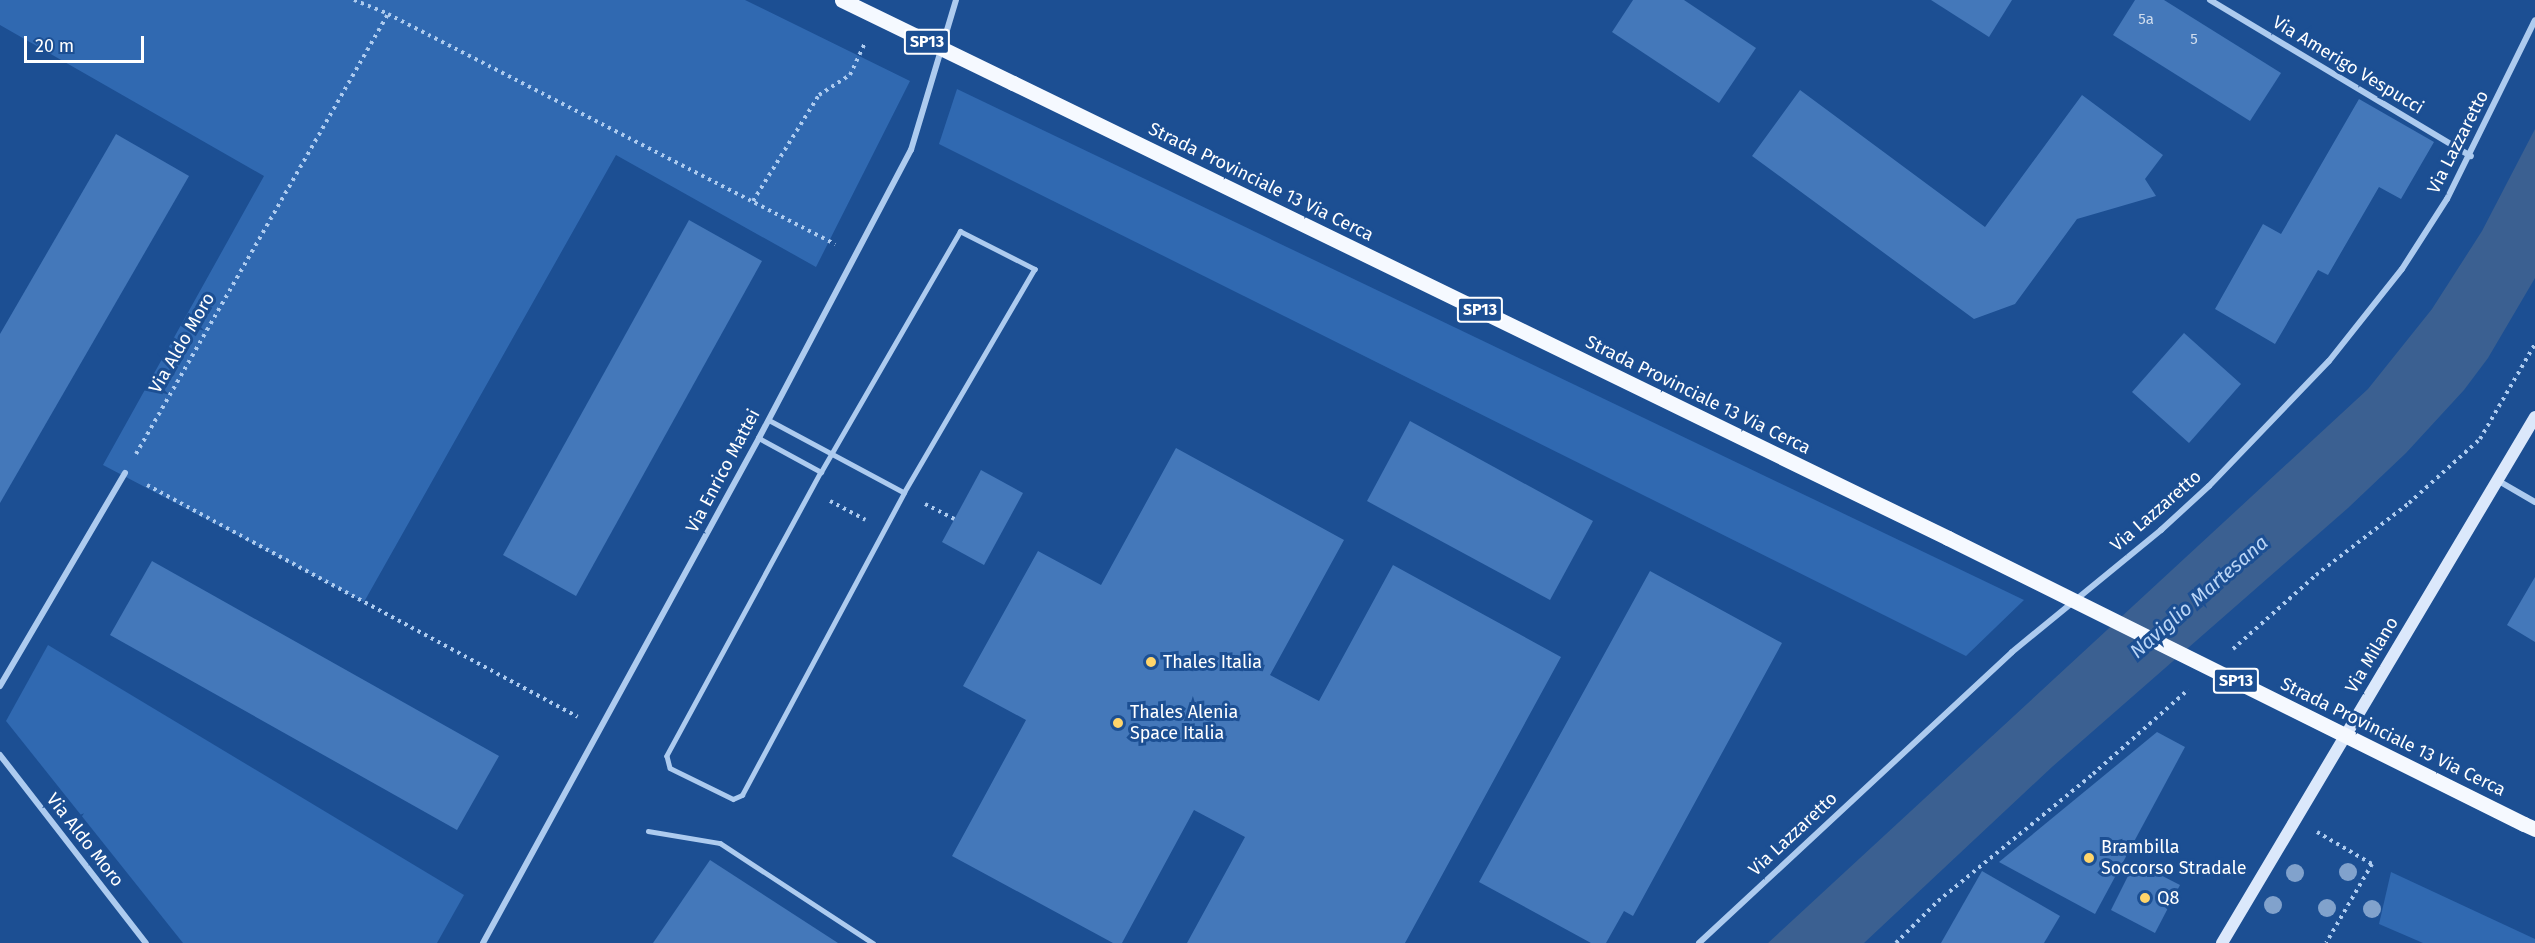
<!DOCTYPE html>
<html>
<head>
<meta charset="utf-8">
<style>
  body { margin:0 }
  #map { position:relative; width:2535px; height:943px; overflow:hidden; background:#1c4f93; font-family:"Fira Sans",sans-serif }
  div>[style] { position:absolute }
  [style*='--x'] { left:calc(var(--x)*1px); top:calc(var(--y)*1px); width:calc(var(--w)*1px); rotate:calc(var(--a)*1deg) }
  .green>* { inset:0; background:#3069b1 }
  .water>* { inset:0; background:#3b6091 }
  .building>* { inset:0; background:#4478ba }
  .path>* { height:4px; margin-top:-2px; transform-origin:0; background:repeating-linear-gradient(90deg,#adcbef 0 3px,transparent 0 7.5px) }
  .lane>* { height:4.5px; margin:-2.25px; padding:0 2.25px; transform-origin:2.25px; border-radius:2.25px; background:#adcbef }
  .street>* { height:6px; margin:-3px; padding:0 3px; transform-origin:3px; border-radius:3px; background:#adcbef }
  .secondary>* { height:12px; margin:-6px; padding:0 6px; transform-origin:6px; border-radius:6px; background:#dbe8fb }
  .primary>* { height:15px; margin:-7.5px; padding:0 7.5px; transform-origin:7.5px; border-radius:7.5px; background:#f5f9ff }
  .primary-bridge>* { height:15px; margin:-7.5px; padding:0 7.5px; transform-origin:7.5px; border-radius:7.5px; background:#f5f9ff }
  .trees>* { width:18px; height:18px; margin:-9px; border-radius:50%; background:#81a2cc }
  .dots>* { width:16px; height:16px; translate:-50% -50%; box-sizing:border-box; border:3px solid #1c4f93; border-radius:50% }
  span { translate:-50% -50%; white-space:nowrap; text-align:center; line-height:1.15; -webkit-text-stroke:6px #1c4f93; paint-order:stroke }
  .number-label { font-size:15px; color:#d0ddee }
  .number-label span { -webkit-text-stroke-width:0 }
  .shield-label span { padding:2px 4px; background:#1c4f93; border:2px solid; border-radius:4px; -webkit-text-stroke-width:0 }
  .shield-label { font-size:16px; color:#fff; font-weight:700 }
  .street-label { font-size:18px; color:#fff }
  .poi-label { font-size:18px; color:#fff }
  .left { translate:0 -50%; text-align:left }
  .water-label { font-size:20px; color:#bad5f6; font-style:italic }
  .scale { position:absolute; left:24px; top:36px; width:120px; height:27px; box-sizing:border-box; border:3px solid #fff; border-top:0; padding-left:8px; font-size:18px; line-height:21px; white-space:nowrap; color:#fff; -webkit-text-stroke:4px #1c4f93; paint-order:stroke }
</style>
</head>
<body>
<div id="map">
  <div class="green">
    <div style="clip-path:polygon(0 0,745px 0,910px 81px,816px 267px,616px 155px,364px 602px,103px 465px,264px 176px,0 25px)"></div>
    <div style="clip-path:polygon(957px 89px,2024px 600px,1966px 656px,939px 144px)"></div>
    <div style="clip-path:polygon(48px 645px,464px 895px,437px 943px,183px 943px,6px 721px)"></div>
    <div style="clip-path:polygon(2391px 872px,2535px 939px,2535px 943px,2423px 943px,2379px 924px)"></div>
  </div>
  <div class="water">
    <div style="clip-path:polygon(2535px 129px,2535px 278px,2488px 358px,2464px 390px,2406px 453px,2348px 508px,2052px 767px,1864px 943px,1768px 943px,2368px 389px,2432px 309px,2482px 231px)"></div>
  </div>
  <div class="building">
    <div style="clip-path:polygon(1633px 0,1684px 0,1756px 48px,1719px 103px,1612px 32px)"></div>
    <div style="clip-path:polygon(1931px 0,2012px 0,1989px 37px)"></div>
    <div style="clip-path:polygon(2135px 0,2164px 0,2281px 73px,2250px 121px,2113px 35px)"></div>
    <div style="clip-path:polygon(1800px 90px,1985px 227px,2082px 95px,2163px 155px,2145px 179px,2156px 196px,2077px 219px,2015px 304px,1974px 319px,1752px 156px)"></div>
    <div style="clip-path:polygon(2359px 99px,2434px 142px,2401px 199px,2379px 187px,2328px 275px,2318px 270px,2275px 344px,2215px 309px,2263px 224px,2281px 234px)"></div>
    <div style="clip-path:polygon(116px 134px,189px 176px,0 503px,0 334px)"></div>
    <div style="clip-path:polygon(689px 220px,762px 261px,576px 596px,503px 555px)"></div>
    <div style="clip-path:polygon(2184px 333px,2241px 384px,2189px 443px,2132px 392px)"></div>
    <div style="clip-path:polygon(1410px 421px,1593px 521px,1550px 600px,1367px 501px)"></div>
    <div style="clip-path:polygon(1176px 448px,1344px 540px,1270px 675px,1319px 701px,1393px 565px,1561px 657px,1405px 943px,1187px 943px,1245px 837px,1194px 810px,1122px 943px,1113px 943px,952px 856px,1026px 720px,963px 686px,1038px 551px,1101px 585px)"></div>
    <div style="clip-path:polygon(981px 470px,1023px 493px,984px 565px,942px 542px)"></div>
    <div style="clip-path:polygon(152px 561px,499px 756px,457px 830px,110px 635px)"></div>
    <div style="clip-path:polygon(1650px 571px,1782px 643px,1633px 916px,1624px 911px,1606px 943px,1591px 943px,1479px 882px)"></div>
    <div style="clip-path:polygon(2535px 577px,2535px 642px,2507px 625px)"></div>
    <div style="clip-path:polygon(2157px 732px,2185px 747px,2095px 914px,1999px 862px)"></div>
    <div style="clip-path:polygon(710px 860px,838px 943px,653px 943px)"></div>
    <div style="clip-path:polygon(2135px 862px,2180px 885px,2155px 933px,2111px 910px)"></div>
    <div style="clip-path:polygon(1982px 871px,2060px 916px,2044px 943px,1941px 943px)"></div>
  </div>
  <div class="path">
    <div style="--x:354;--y:0;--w:37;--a:22"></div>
    <div style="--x:388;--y:14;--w:503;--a:27.23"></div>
    <div style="--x:753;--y:201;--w:125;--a:-58.1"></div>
    <div style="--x:819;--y:95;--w:37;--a:-33"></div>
    <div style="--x:850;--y:75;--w:35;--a:-65"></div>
    <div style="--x:136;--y:454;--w:507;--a:-60.2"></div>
    <div style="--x:147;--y:485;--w:489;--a:28.3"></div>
    <div style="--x:830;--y:501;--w:40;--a:28"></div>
    <div style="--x:925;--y:504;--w:33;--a:27"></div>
    <div style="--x:2233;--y:649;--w:111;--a:-41.7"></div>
    <div style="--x:2316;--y:575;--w:118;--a:-37.7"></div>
    <div style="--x:2409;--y:503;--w:96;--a:-42"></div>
    <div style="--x:2480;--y:439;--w:110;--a:-59.9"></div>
    <div style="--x:2317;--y:832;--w:64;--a:30.2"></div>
    <div style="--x:2372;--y:864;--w:91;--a:120.2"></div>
    <div style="--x:1896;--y:943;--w:59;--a:-45"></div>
    <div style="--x:1938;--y:901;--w:200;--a:-39.3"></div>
    <div style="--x:2093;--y:774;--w:127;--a:-41.5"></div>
  </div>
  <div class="lane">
    <div style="--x:759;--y:438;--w:71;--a:28.7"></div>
    <div style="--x:821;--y:472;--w:323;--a:118.5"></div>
    <div style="--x:667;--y:756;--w:12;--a:76"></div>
    <div style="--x:670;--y:768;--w:70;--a:26.2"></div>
    <div style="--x:733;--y:799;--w:10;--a:-24"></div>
    <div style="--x:742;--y:795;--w:343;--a:-61.8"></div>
    <div style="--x:904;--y:493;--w:154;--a:-151.8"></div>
    <div style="--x:821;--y:472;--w:278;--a:-60"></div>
    <div style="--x:960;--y:231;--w:84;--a:26.9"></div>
    <div style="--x:1035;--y:269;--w:259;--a:120.3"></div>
    <div style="--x:648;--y:831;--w:73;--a:9.5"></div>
    <div style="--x:720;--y:843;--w:183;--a:33.2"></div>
  </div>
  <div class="street">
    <div style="--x:2210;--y:0;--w:304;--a:30.9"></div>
    <div style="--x:2497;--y:480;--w:44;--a:30.1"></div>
    <div style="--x:0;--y:686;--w:247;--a:-59.6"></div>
    <div style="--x:0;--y:755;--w:238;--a:52.2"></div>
    <div style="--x:483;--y:943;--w:576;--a:-61.34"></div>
    <div style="--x:759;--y:438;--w:326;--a:-62.2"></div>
    <div style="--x:911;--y:150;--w:157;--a:-73.3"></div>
    <div style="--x:1699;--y:943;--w:427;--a:-42.9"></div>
    <div style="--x:2012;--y:652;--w:193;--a:-39.3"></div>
    <div style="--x:2161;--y:530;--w:65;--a:-42.5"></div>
    <div style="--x:2209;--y:486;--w:173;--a:-46.2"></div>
    <div style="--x:2329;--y:361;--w:117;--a:-51.6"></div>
    <div style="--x:2402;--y:269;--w:83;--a:-57.3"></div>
    <div style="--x:2447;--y:199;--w:199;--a:-63.8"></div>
  </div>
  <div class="secondary">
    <div style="--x:2222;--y:943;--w:612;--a:-59.24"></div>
  </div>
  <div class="primary">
    <div style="--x:1013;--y:83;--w:1040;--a:25.95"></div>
    <div style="--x:2524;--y:824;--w:12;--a:24"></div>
  </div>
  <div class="primary-bridge">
    <div style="--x:842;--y:0;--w:190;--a:25.9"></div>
    <div style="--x:1948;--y:538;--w:643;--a:26.41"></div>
  </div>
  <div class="trees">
    <div style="left:2348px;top:872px"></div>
    <div style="left:2295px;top:873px"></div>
    <div style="left:2273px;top:905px"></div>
    <div style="left:2327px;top:908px"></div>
    <div style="left:2372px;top:909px"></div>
  </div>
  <div class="dots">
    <div style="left:1151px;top:662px;background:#ffd56b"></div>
    <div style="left:1118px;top:723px;background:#ffd56b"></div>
    <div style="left:2089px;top:858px;background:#ffd56b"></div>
    <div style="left:2145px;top:898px;background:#ffd56b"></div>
  </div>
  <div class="number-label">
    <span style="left:2146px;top:20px">5a</span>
    <span style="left:2194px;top:40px">5</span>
  </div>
  <div class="shield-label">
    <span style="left:927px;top:42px">SP13</span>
    <span style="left:1480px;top:310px">SP13</span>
    <span style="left:2236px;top:681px">SP13</span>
  </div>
  <div class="street-label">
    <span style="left:2348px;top:65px;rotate:31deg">Via Amerigo Vespucci</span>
    <span style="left:2458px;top:142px;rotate:-63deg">Via Lazzaretto</span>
    <span style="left:1261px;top:182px;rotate:26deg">Strada Provinciale 13 Via Cerca</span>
    <span style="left:182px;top:343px;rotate:-60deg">Via Aldo Moro</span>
    <span style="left:1698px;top:395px;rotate:26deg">Strada Provinciale 13 Via Cerca</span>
    <span style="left:723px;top:471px;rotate:-62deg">Via Enrico Mattei</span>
    <span style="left:2156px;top:511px;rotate:-41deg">Via Lazzaretto</span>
    <span style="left:2372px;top:655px;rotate:-59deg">Via Milano</span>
    <span style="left:2393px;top:737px;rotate:26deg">Strada Provinciale 13 Via Cerca</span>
    <span style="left:1793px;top:834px;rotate:-43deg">Via Lazzaretto</span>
    <span style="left:85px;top:840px;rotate:52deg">Via Aldo Moro</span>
  </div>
  <div class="poi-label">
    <span class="left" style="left:1163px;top:662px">Thales Italia</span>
    <span class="left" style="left:1130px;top:723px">Thales Alenia<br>Space Italia</span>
    <span class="left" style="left:2101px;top:858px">Brambilla<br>Soccorso Stradale</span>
    <span class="left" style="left:2157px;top:898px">Q8</span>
  </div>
  <div class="water-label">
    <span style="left:2199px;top:597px;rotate:-41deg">Naviglio Martesana</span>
  </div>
  <div class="scale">20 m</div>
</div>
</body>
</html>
